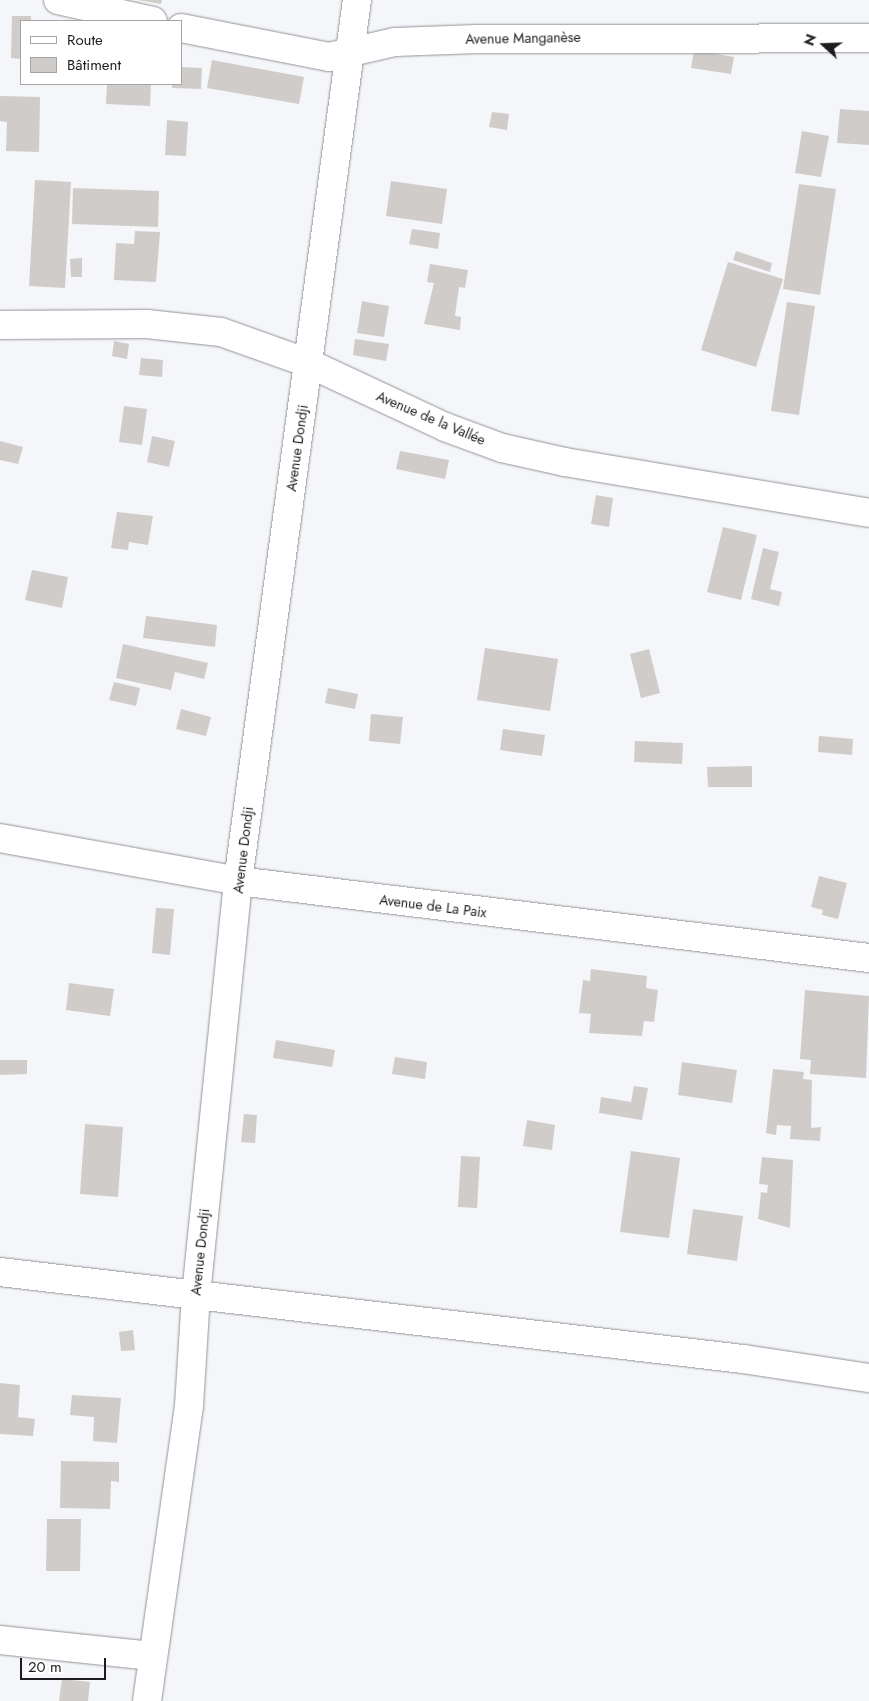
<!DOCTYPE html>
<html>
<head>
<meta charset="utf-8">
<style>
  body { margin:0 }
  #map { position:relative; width:869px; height:1701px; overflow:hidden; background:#f5f6fa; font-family:Jost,sans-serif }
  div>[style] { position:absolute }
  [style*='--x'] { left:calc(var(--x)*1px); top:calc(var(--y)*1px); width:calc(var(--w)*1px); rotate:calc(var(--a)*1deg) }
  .building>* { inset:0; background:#d0ccca }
  .roads { filter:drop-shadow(0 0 1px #929397) drop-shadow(0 0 1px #929397) }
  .minor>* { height:28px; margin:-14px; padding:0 14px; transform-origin:14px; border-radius:14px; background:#fff }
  span { translate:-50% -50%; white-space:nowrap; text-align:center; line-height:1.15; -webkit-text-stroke:4.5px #fff; paint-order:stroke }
  .street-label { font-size:14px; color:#1d1d1f }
  .legend { position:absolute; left:20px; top:20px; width:162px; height:65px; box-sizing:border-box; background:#fff; border:1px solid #a5a5a5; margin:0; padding:6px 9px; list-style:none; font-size:15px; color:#1d1d1f }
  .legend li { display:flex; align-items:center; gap:10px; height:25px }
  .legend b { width:25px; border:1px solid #a5a5a5 }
  .north { position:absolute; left:799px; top:20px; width:50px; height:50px; -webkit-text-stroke:4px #fff; paint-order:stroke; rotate:290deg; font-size:14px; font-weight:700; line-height:20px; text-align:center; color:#1d1d1f }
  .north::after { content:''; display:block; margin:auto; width:18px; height:22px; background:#1d1d1f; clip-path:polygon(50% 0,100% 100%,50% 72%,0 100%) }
  .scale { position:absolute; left:20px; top:1658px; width:86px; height:22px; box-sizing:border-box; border:2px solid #1d1d1f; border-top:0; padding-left:6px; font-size:15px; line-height:18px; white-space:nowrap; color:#1d1d1f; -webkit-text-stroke:4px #fff; paint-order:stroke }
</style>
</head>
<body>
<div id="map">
  <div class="building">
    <div style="clip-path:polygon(138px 0,162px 0,161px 4px)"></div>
    <div style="clip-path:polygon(12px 16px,31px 16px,31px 21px,21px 21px,21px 59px,11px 58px)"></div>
    <div style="clip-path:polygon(694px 50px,734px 57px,731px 74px,691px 68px)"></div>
    <div style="clip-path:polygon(212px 60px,304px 77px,299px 104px,207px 88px)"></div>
    <div style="clip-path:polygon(181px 67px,202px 68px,201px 89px,172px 88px,172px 84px,181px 84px)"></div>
    <div style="clip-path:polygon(107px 84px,151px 84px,150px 106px,106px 104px)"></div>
    <div style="clip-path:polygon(0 96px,40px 97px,39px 152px,6px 151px,7px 122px,0 121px)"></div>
    <div style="clip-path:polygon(840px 109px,869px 111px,869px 145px,837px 143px)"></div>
    <div style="clip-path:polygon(492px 112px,509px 114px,507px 130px,489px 127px)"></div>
    <div style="clip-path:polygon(167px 120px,188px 122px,186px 156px,165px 155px)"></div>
    <div style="clip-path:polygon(802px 131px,829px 136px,821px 177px,795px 173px)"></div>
    <div style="clip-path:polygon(35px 180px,71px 182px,65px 288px,29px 286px)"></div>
    <div style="clip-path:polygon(391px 181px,447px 189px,442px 224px,386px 216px)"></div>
    <div style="clip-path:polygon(799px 184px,836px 189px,820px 295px,783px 289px)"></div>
    <div style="clip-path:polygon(73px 188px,159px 191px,158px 227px,72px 224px)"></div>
    <div style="clip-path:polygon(412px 229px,440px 233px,438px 249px,409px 244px)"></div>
    <div style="clip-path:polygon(135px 231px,160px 232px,156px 282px,114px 280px,116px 243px,134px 244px)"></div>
    <div style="clip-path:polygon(736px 251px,772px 263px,770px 272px,733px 260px)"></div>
    <div style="clip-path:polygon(82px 258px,82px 277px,71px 277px,70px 259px)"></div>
    <div style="clip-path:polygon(728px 262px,783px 279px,756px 367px,701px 350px)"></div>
    <div style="clip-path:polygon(430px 264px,468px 270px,465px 288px,459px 287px,455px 316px,461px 317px,460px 330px,424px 324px,434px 283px,427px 282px)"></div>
    <div style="clip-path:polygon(362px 301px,389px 306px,384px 337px,357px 333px)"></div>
    <div style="clip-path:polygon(787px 302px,815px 306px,799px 415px,771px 411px)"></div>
    <div style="clip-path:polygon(355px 339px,389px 344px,386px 361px,353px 355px)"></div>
    <div style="clip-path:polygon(114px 341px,129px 344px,127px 359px,112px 356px)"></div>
    <div style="clip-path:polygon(141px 358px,163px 360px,162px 377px,139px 375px)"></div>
    <div style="clip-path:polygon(124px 406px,147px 409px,142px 445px,119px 442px)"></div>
    <div style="clip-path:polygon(152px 436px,175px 441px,169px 467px,147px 462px)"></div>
    <div style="clip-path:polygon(0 441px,23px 447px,18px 464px,0 460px)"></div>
    <div style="clip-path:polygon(400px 451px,449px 460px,445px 479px,396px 469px)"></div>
    <div style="clip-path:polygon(596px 495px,613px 498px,609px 527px,591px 524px)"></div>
    <div style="clip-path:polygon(117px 512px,153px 516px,148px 545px,129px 542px,128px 550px,111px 548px)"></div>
    <div style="clip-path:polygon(723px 527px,757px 535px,741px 600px,707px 592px)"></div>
    <div style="clip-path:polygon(763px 548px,779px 552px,770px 589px,782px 592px,779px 606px,751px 599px)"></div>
    <div style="clip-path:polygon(32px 570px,68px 577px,62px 608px,25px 600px)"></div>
    <div style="clip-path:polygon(146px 616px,217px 625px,215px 647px,143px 638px)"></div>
    <div style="clip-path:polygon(123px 644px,208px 663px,204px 679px,175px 672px,171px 690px,116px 678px)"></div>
    <div style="clip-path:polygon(485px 648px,558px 659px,550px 711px,477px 700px)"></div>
    <div style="clip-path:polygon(649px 649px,660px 693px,641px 698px,630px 654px)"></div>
    <div style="clip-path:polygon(114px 682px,140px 688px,136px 706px,109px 700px)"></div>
    <div style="clip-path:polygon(328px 688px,358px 694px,355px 709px,325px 703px)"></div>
    <div style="clip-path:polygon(181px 709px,211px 717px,206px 736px,176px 729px)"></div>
    <div style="clip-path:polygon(371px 714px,403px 717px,400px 744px,369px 741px)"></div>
    <div style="clip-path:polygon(503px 729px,545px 735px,542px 756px,500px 750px)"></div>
    <div style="clip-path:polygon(819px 736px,853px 739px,852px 755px,818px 752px)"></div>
    <div style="clip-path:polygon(635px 741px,683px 743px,682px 764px,634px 762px)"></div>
    <div style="clip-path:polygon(752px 766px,752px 787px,708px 787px,707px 767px)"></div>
    <div style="clip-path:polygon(819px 876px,847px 883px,838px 919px,822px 915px,823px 910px,811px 907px)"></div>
    <div style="clip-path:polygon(156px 908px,174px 909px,170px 955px,152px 953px)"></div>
    <div style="clip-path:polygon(591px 969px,647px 976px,646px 988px,658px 990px,654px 1022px,644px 1021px,642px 1036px,589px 1033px,591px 1014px,579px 1013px,583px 980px,590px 981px)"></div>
    <div style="clip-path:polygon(69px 983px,114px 989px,110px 1016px,66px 1010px)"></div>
    <div style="clip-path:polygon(805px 990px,869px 996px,866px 1078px,810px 1074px,811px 1060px,800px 1059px)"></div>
    <div style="clip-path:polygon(276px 1040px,335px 1050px,332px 1067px,273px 1058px)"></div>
    <div style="clip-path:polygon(395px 1057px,427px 1062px,425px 1079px,392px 1074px)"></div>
    <div style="clip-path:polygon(0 1060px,27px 1060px,27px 1074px,0 1075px)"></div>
    <div style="clip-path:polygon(682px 1062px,737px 1070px,732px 1103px,678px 1095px)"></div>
    <div style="clip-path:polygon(773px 1069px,804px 1072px,803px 1079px,812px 1080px,811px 1128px,821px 1127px,820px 1141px,790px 1139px,791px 1126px,777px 1125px,776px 1135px,766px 1133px)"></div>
    <div style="clip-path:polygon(634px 1086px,648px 1088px,642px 1120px,599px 1113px,601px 1097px,631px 1102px)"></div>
    <div style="clip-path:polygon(244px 1114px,257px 1115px,255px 1143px,241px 1142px)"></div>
    <div style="clip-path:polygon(527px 1120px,555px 1125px,552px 1150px,523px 1146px)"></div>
    <div style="clip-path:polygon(85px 1124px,123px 1127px,118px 1197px,80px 1194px)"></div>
    <div style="clip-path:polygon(631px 1151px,680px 1158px,669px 1238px,620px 1232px)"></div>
    <div style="clip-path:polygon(461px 1156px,480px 1157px,477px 1208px,458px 1207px)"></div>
    <div style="clip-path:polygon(762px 1157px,793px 1160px,790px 1228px,758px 1219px,761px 1192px,767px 1193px,768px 1185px,759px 1184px)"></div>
    <div style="clip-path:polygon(693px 1209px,743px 1216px,737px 1261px,687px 1254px)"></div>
    <div style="clip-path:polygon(133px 1330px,135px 1350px,121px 1351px,119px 1332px)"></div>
    <div style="clip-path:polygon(0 1383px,20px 1385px,18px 1417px,35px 1419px,33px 1436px,0 1434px)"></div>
    <div style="clip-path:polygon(72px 1395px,121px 1398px,117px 1443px,93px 1441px,94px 1417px,70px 1415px)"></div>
    <div style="clip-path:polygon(61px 1461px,119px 1462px,119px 1482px,111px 1481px,110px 1509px,60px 1508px)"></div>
    <div style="clip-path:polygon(47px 1519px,81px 1519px,80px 1571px,46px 1571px)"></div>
    <div style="clip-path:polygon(62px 1679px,90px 1682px,88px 1701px,59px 1701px)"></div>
  </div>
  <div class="roads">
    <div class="minor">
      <div style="--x:58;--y:0;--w:97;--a:12.5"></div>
      <div style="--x:181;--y:28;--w:151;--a:11.1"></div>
      <div style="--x:329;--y:57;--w:68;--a:-12.8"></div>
      <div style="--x:395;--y:42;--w:82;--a:-2.1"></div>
      <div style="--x:477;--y:39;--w:392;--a:-0.1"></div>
      <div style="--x:0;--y:325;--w:147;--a:-0.4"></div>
      <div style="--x:147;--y:324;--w:74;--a:6.2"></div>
      <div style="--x:221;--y:332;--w:92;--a:19.6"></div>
      <div style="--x:308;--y:363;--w:151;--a:25"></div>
      <div style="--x:445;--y:427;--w:61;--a:20.2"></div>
      <div style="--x:502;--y:448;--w:65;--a:12.5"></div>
      <div style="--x:565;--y:462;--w:308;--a:9.5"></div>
      <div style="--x:0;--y:838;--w:242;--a:10.2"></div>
      <div style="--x:238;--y:881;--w:636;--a:6.96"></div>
      <div style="--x:0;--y:1272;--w:748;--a:6.68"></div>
      <div style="--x:743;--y:1359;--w:127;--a:8.6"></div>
      <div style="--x:0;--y:1640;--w:153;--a:6"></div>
      <div style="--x:147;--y:1701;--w:298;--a:-81.9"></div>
      <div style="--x:189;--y:1406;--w:111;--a:-86.4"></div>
      <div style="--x:196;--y:1295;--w:416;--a:-84.2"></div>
      <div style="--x:238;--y:881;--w:889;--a:-82.31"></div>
    </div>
  </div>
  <div class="street-label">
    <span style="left:523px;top:38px;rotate:-1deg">Avenue Manganèse</span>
    <span style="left:431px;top:418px;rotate:23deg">Avenue de la Vallée</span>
    <span style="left:297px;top:448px;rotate:-82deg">Avenue Dondji</span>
    <span style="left:243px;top:850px;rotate:-83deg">Avenue Dondji</span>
    <span style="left:433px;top:906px;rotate:7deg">Avenue de La Paix</span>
    <span style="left:200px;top:1252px;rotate:-84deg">Avenue Dondji</span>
  </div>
  <ul class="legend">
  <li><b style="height:6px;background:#fff"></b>Route</li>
  <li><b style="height:14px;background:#d0ccca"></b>Bâtiment</li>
  </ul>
  <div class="north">N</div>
  <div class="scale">20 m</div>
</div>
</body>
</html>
